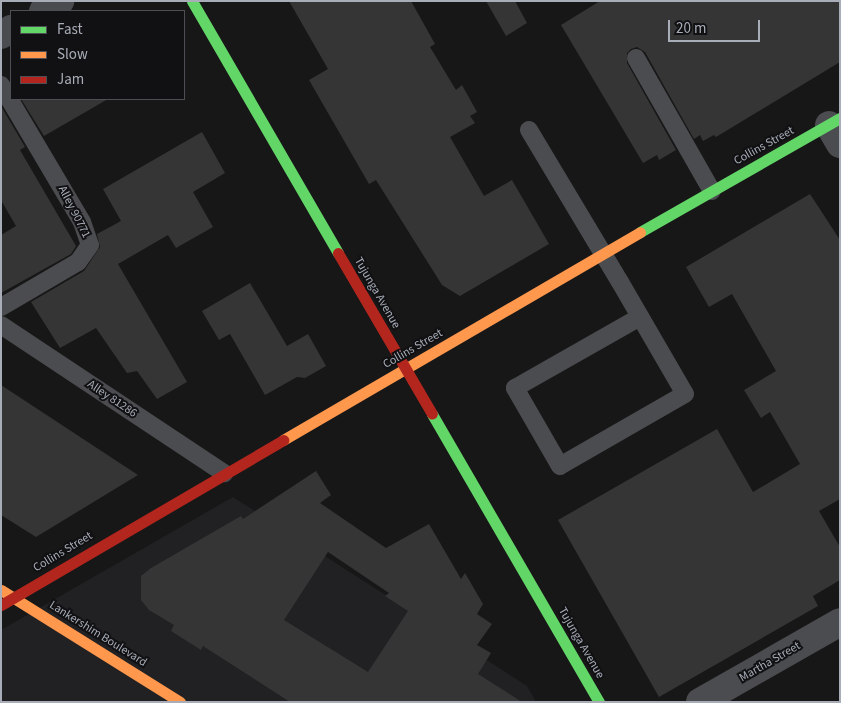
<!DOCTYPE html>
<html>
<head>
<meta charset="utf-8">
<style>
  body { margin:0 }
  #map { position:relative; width:841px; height:703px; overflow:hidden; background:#171717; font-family:"Source Sans 3",sans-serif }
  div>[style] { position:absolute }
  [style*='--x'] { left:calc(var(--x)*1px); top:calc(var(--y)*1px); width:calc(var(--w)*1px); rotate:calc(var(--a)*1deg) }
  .built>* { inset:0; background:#212123 }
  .building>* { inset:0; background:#353536 }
  .lane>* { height:18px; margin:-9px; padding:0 9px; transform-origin:9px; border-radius:9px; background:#4b4c50 }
  .street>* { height:28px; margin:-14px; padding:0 14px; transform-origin:14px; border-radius:14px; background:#4b4c50 }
  .fast>* { height:11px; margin:-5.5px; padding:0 5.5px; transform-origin:5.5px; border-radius:5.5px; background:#63d668 }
  .slow>* { height:11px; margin:-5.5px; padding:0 5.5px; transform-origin:5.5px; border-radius:5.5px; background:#ff974d }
  .jam>* { height:11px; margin:-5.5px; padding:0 5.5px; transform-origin:5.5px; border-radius:5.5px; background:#b3261e }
  span { translate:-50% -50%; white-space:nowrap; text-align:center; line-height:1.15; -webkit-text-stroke:4px #111113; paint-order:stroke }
  .street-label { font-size:12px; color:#a8adb8 }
  .frame { position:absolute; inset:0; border:2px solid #a8adb8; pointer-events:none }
  .legend { position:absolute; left:10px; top:10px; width:175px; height:90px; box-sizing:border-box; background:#111113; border:1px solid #4d4f55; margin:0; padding:6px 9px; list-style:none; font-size:15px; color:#a8adb8 }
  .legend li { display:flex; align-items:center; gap:10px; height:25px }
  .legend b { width:25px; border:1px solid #4d4f55 }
  .scale { position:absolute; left:668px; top:20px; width:92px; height:22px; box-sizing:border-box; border:2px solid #a8adb8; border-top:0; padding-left:6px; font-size:15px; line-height:18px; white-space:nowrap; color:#a8adb8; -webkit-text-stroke:4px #111113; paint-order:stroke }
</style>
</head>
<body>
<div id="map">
  <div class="built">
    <div style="clip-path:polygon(233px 497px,527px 686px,536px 702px,1px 702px,1px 630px)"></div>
  </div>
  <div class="building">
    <div style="clip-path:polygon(289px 1px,411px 1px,435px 44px,430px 47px,456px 90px,462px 85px,477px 112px,470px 116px,475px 123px,450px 137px,484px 196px,512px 180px,549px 244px,460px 296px,442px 285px,376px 180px,369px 184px,309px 80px,328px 69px)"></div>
    <div style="clip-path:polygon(486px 1px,515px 1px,527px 23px,506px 36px)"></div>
    <div style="clip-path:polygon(600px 1px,840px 1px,840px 62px,716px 137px,714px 135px,703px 141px,700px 135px,694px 139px,645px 52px,637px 47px,631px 49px,627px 53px,627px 63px,676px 150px,659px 160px,657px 155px,643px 163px,561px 25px)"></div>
    <div style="clip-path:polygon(21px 99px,108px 99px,44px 136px)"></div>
    <div style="clip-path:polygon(1px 106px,25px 147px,20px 150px,76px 246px,71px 254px,1px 293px,1px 235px,16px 226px,1px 200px)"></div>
    <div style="clip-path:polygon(202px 132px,225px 173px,193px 192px,213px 227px,176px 248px,168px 235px,118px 264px,187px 382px,157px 399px,137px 371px,127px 373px,96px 328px,60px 348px,31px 302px,84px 271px,100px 247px,97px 234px,121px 221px,103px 189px)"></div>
    <div style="clip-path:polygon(810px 194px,840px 240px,840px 499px,819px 511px,840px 547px,840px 580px,813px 596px,818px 606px,659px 697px,558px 520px,717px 429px,753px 492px,800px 464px,770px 412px,761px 418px,744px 390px,776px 371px,732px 294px,709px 307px,686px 267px)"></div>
    <div style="clip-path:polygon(250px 283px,287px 346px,308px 334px,326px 366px,305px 378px,297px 377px,265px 395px,230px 334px,219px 340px,202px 311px)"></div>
    <div style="clip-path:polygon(1px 385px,138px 475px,36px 537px,1px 515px)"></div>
    <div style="clip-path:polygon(evenodd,316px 471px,331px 495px,320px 503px,386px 548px,429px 524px,461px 579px,465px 573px,483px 604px,477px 614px,492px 624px,477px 645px,491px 653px,478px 674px,522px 702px,290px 702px,203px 646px,201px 650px,171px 631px,174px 625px,149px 610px,141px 600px,141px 576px,151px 568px,241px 516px,243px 519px,316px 471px,328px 552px,389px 593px,385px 596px,408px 611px,368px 672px,284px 620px,328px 552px)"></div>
  </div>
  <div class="lane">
    <div style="--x:636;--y:58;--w:153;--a:60.3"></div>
    <div style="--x:1;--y:85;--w:159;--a:59.4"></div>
    <div style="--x:82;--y:222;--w:24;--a:71"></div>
    <div style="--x:90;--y:245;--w:21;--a:125"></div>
    <div style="--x:78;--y:262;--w:89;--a:149.7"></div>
    <div style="--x:529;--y:130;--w:177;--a:59.1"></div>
    <div style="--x:620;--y:282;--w:129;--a:59.9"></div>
    <div style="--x:685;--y:394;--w:144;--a:150.1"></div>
    <div style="--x:560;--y:466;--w:90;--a:-120"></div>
    <div style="--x:515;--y:388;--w:144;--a:-29.6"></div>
    <div style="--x:1;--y:325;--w:268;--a:33.6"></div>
  </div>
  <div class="street">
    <div style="--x:43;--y:11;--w:20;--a:-30"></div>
    <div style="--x:1;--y:35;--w:12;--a:-31"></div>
    <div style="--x:829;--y:125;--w:22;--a:60"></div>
    <div style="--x:700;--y:702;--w:161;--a:-29.7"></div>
  </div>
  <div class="fast">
    <div style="--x:192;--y:1;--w:291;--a:59.9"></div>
    <div style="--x:640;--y:232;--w:230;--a:-29.7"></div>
    <div style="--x:432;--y:414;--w:333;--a:59.9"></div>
  </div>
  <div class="slow">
    <div style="--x:283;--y:440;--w:413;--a:-30.2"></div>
    <div style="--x:1;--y:590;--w:211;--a:32"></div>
  </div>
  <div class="jam">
    <div style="--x:338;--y:253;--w:186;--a:59.7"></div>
    <div style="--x:1;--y:605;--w:327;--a:-30.3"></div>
  </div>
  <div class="street-label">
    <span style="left:764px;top:146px;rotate:-29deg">Collins Street</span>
    <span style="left:74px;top:212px;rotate:63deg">Alley 90771</span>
    <span style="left:377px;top:293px;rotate:60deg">Tujunga Avenue</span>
    <span style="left:413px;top:349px;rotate:-30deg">Collins Street</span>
    <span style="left:112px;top:399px;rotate:34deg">Alley 81286</span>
    <span style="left:63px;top:552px;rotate:-31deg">Collins Street</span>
    <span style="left:98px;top:634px;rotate:32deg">Lankershim Boulevard</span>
    <span style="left:581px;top:643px;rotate:60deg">Tujunga Avenue</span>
    <span style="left:770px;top:662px;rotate:-30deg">Martha Street</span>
  </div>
  <div class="frame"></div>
  <ul class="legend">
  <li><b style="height:6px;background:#63d668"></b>Fast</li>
  <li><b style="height:6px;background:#ff974d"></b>Slow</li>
  <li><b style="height:6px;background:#b3261e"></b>Jam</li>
  </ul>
  <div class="scale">20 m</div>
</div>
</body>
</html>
